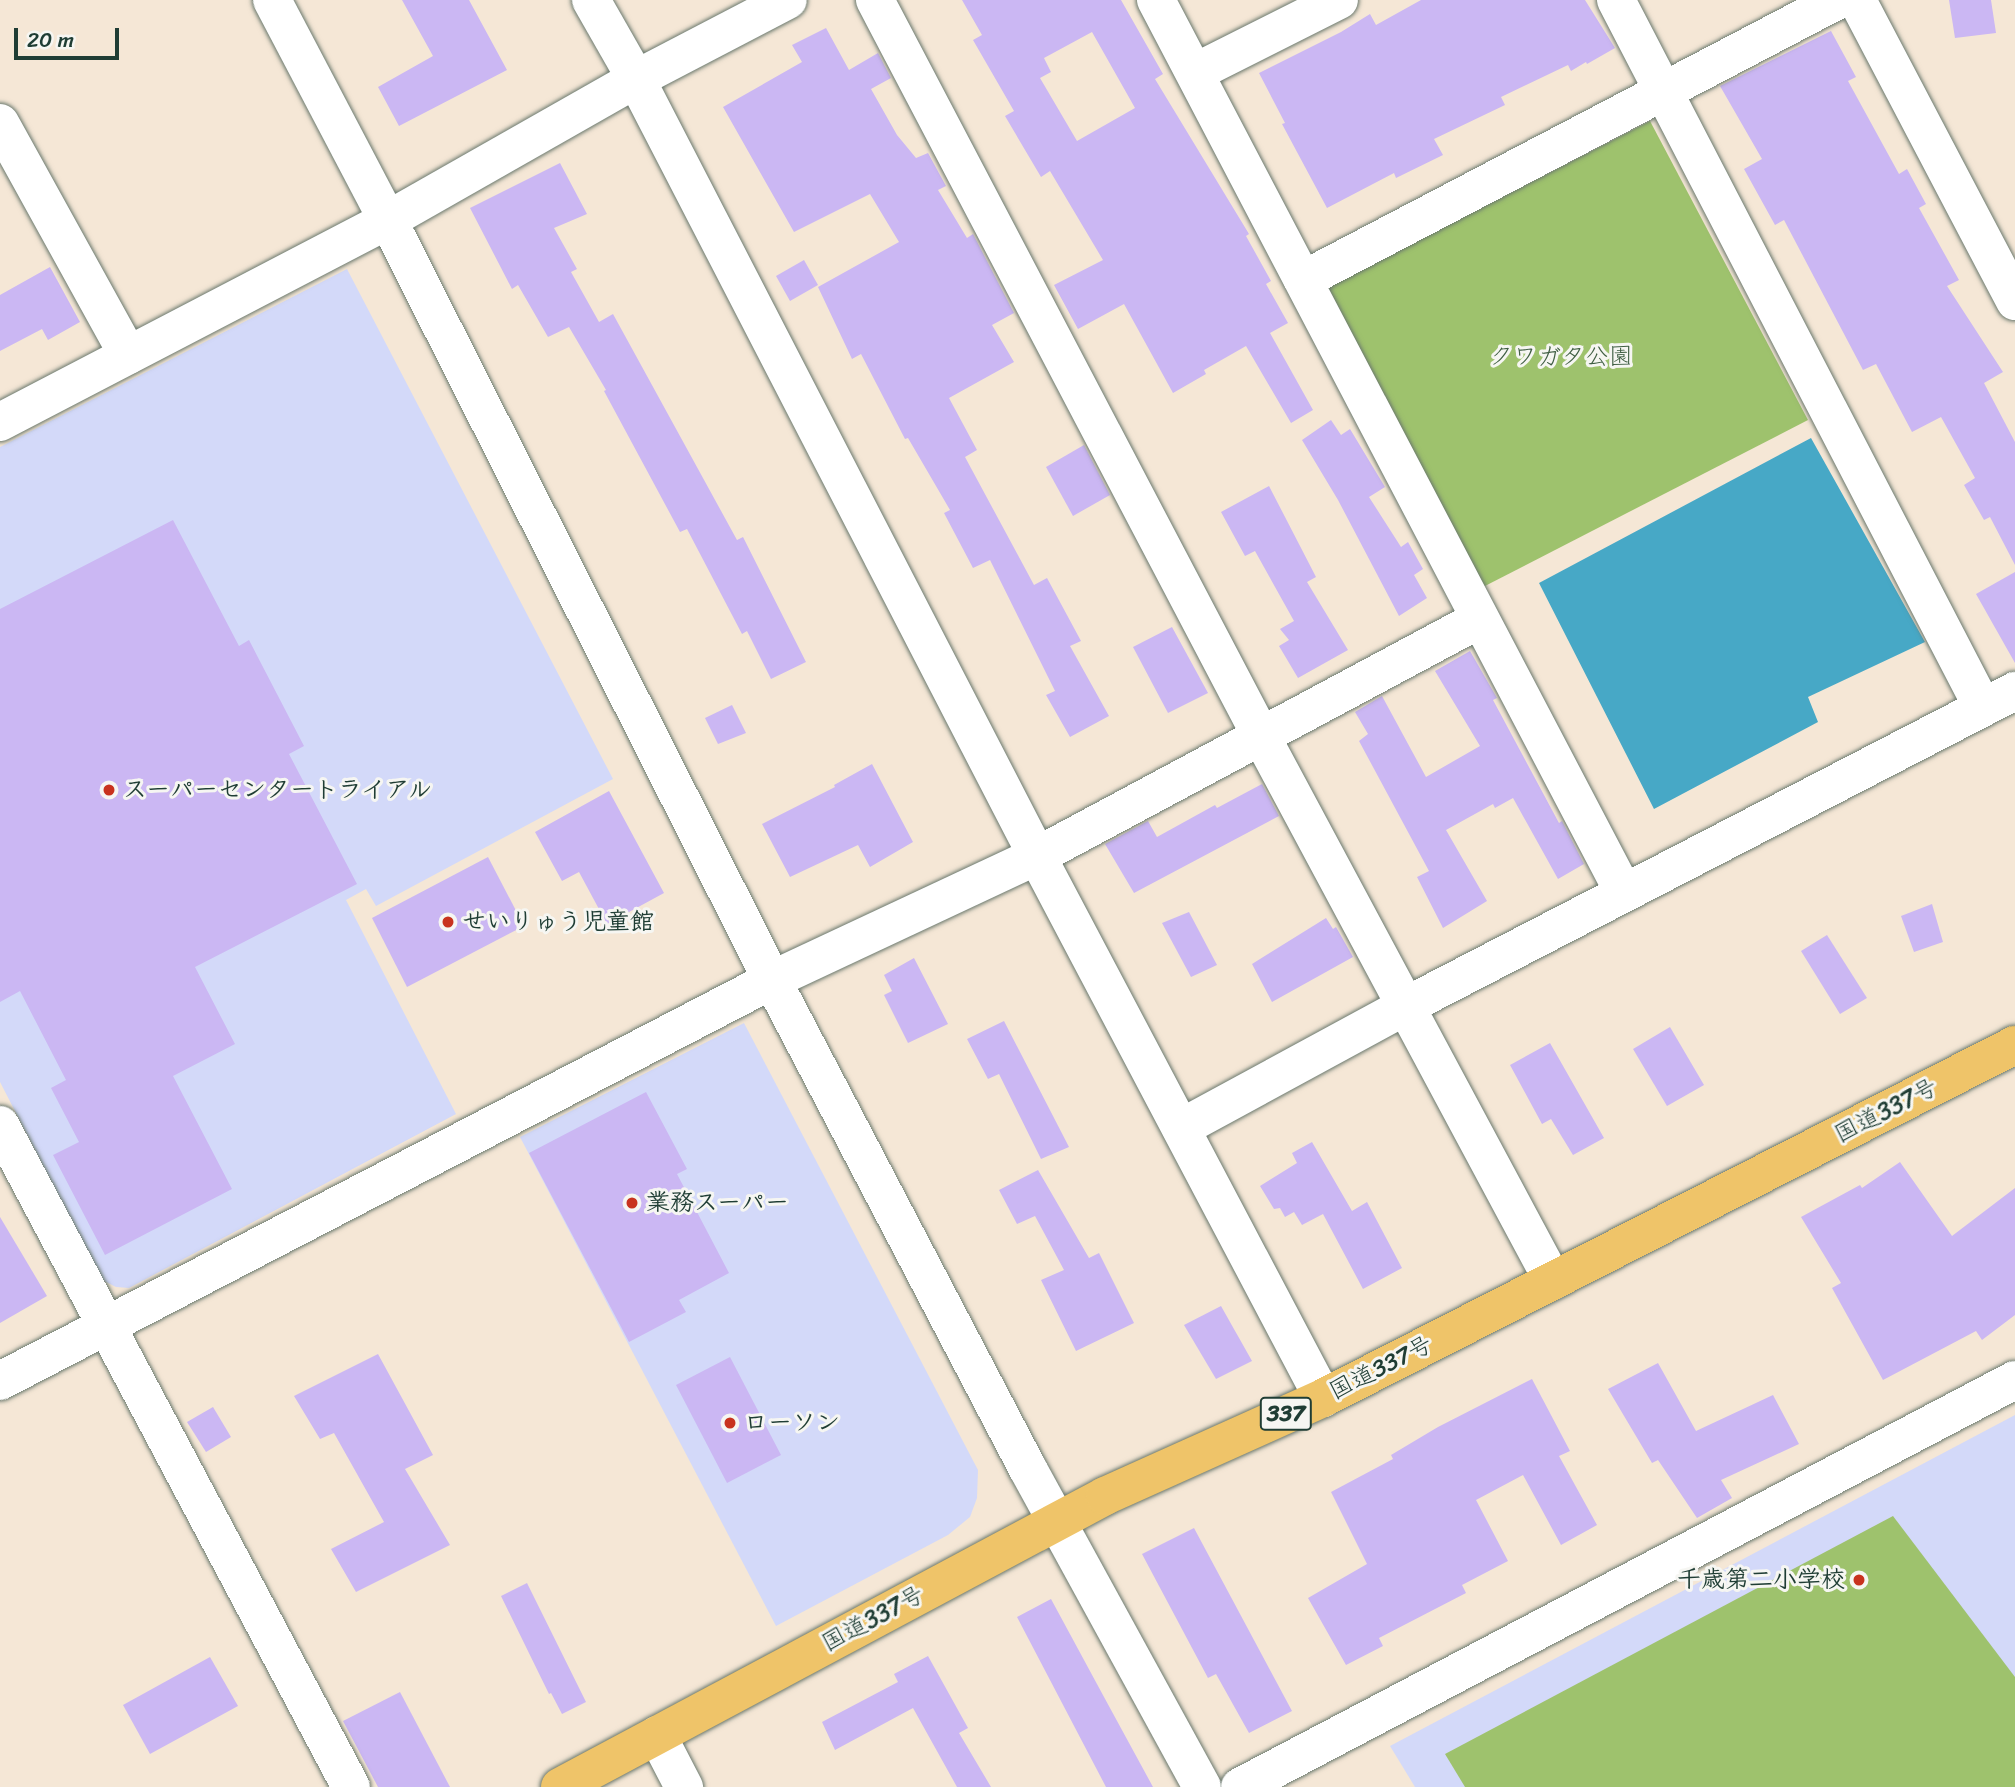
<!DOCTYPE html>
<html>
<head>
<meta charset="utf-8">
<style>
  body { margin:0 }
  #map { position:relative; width:2015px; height:1787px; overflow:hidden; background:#f5e7d6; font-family:Sriracha,"Klee One",sans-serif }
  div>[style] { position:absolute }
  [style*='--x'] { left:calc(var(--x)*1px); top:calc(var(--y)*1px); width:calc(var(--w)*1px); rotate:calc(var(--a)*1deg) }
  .built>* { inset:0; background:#d3d9f9 }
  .green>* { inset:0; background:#9ec26d }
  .water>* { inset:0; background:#47a8c6 }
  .building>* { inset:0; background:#cbb7f3 }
  .roads { filter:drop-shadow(0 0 2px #6a786d) drop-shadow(0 0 2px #6a786d) }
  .minor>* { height:38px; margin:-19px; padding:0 19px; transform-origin:19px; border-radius:19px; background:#fff }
  .highway>* { height:38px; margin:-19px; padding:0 19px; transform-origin:19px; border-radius:19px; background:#efc469 }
  .dots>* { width:19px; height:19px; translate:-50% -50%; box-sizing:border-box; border:4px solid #f6f6f2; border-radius:50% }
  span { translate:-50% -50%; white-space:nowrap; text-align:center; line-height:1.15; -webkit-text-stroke:6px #f6f6f2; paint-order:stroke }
  .shield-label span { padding:2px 5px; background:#f6f6f2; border:2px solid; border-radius:5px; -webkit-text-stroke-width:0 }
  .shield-label { font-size:23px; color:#1f3d34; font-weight:700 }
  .park-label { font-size:24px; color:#3f5e42 }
  .poi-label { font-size:24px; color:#1f3d34; font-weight:700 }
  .left { translate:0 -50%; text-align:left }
  .right { translate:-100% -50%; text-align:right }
  .street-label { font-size:24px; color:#1f3d34 }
  .scale { position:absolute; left:14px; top:28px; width:105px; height:32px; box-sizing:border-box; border:4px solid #1f3d34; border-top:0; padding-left:9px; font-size:21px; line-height:24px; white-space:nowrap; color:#1f3d34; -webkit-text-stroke:5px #f6f6f2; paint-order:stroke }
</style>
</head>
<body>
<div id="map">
  <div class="built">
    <div style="clip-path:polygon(347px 269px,613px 779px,376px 906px,366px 889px,346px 900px,456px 1114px,129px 1288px,116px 1287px,102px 1280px,0 1082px,0 447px)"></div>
    <div style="clip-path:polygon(744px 1023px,978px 1470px,977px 1498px,970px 1517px,948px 1535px,776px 1626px,520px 1137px)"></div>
    <div style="clip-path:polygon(2015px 1415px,2015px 1787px,1415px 1787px,1390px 1746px)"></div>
  </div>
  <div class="green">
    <div style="clip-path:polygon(1650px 121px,1808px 420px,1483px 587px,1328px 287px)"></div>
    <div style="clip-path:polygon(1893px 1516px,2015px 1677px,2015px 1787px,1465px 1787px,1445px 1754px)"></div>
  </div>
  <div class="water">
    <div style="clip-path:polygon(1811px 438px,1925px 642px,1808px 697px,1818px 722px,1654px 809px,1539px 583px)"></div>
  </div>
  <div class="building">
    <div style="clip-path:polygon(402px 0,469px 0,507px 70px,399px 126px,378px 87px,433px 56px)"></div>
    <div style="clip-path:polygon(evenodd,962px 0,1121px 0,1163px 74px,1155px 79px,1249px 234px,1246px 236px,1271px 281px,1266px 284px,1288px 323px,1270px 333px,1313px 410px,1291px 423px,1246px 346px,1204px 370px,1206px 374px,1173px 393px,1124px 304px,1078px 329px,1054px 285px,1103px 260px,1050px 171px,1041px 177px,1005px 116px,1014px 111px,973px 40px,982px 35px,962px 0,1092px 32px,1135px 108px,1077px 141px,1040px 78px,1051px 72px,1044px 58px,1092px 32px)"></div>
    <div style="clip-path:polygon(1421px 0,1585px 0,1615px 48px,1587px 64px,1586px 62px,1571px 71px,1568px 65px,1501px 97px,1505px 105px,1434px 139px,1443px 155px,1396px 178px,1394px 173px,1327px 208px,1282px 124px,1285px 123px,1259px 73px,1341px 32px,1370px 14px,1376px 25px)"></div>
    <div style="clip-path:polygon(1949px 0,1991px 0,1996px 33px,1955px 38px)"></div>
    <div style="clip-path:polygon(826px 28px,849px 70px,878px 53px,891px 78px,871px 89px,897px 135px,916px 158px,928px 153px,946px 186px,938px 190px,967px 238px,973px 234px,1014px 313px,992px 325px,1014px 362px,949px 398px,977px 450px,965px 457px,1034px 585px,1047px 578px,1081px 641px,1070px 646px,1109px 716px,1070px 737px,1046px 695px,1055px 691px,990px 560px,973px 568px,944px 513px,950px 510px,908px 438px,905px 439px,861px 354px,852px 359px,818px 287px,899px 242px,870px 194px,794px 232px,723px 107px,802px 62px,792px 45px)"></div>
    <div style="clip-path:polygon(1831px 31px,1856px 77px,1848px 81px,1899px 174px,1907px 169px,1926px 204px,1919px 208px,1959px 280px,1947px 286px,2003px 372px,1984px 383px,2015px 442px,2015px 565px,1990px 517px,1984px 520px,1964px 485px,1975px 478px,1941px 417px,1912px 432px,1876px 364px,1863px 370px,1784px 220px,1775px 225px,1744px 169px,1762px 159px,1720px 86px)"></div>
    <div style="clip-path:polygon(560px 163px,587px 214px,554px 228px,577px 269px,571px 272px,599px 322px,613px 314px,737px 540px,743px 537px,806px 662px,771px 679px,747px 631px,742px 634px,687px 529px,680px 532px,604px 391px,606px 390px,569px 327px,548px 337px,518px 285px,512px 289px,470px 208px)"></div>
    <div style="clip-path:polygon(804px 260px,818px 285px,790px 301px,776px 276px)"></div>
    <div style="clip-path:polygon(50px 267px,80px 322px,48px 340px,42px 329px,0 351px,0 295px)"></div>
    <div style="clip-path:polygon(1331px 420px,1341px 435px,1350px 429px,1385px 487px,1369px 497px,1401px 547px,1408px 542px,1423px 569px,1414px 575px,1427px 598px,1399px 616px,1338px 500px,1302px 440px)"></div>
    <div style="clip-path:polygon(1084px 445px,1110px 495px,1073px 516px,1046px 467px)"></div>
    <div style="clip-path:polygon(1269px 486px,1316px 577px,1307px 582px,1348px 650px,1298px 678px,1279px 646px,1289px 640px,1280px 629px,1294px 621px,1255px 551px,1245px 556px,1221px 512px)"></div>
    <div style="clip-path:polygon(173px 520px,239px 646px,249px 640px,304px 746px,289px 754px,357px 884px,195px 967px,235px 1044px,173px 1076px,232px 1189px,105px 1255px,53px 1155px,79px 1142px,51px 1088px,66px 1080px,20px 991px,0 1002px,0 609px)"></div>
    <div style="clip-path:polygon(2015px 572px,2015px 663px,1976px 594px)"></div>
    <div style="clip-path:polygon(1172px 627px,1208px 693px,1168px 713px,1133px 647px)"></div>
    <div style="clip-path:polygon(1470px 651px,1497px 698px,1493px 700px,1559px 823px,1562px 821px,1584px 864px,1558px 879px,1513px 798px,1495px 808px,1493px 804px,1446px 830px,1487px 901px,1443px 928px,1417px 877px,1429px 871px,1359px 741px,1368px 734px,1355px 712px,1382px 696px,1426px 777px,1480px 746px,1435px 671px)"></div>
    <div style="clip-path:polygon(732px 705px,746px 733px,718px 744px,705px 718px)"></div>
    <div style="clip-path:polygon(872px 764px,913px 842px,870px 867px,858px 845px,790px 877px,762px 824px,835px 787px,834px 785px)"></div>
    <div style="clip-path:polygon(1262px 784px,1279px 816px,1134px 893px,1105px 844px,1148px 821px,1157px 837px,1215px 805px,1217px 808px)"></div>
    <div style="clip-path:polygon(609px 791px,664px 893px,607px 924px,579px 872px,562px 881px,535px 832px)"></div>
    <div style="clip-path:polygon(488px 857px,524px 926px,407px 987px,372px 918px)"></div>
    <div style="clip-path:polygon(1932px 904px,1943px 942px,1914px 952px,1901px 916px)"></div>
    <div style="clip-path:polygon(1189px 912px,1217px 965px,1191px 977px,1162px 923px)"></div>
    <div style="clip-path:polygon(1326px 918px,1333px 929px,1336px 927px,1353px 957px,1272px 1002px,1252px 964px)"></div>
    <div style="clip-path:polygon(1827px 935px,1867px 998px,1840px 1014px,1801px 951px)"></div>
    <div style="clip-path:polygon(914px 958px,948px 1024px,908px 1043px,884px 995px,892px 991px,884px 975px)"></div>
    <div style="clip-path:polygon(1004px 1021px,1069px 1147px,1041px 1159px,999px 1074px,988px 1079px,967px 1039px)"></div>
    <div style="clip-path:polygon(1670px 1027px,1704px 1085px,1667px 1106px,1633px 1049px)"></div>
    <div style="clip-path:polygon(1550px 1043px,1604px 1138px,1573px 1155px,1551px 1119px,1542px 1124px,1510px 1065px)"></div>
    <div style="clip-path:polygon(646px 1092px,687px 1169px,677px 1174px,729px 1273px,679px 1300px,686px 1312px,629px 1342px,529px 1153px)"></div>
    <div style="clip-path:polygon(1312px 1142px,1352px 1211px,1367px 1202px,1402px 1268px,1363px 1289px,1323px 1214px,1302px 1225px,1294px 1212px,1285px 1217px,1280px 1208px,1274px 1209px,1260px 1186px,1297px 1163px,1292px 1153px)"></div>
    <div style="clip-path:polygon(1900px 1162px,1952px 1236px,2015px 1188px,2015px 1315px,1982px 1340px,1976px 1331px,1883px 1380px,1832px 1288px,1841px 1283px,1801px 1217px,1860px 1185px,1862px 1188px)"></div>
    <div style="clip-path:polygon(1038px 1170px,1089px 1258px,1099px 1253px,1134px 1323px,1076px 1351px,1041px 1280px,1064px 1270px,1035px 1216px,1017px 1224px,999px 1190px)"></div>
    <div style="clip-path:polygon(0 1217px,47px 1296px,0 1323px)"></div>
    <div style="clip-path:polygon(1221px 1306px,1252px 1361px,1216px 1379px,1184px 1325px)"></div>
    <div style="clip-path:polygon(378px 1354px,433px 1455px,405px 1469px,450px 1545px,356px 1592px,331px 1549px,384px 1522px,334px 1433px,320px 1439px,294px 1396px)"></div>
    <div style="clip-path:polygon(730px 1357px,781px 1455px,727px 1483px,676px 1385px)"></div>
    <div style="clip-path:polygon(1658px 1363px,1696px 1431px,1773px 1395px,1799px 1444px,1721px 1480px,1732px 1498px,1697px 1518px,1658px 1460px,1652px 1463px,1608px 1389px)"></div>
    <div style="clip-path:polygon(1532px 1379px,1570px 1451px,1559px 1456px,1597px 1525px,1561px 1545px,1523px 1475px,1476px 1500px,1508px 1561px,1462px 1585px,1466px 1593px,1379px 1638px,1383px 1646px,1346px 1665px,1308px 1598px,1367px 1564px,1331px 1492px,1393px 1459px,1391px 1455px,1438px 1427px)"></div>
    <div style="clip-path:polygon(213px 1407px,231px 1437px,206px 1452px,187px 1422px)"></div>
    <div style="clip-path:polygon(1194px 1528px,1292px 1711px,1249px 1733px,1216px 1674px,1208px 1678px,1142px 1554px)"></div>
    <div style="clip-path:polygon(527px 1583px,586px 1702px,562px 1714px,551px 1693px,549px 1694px,501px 1596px)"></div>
    <div style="clip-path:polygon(1051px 1599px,1104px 1697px,1153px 1787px,1106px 1787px,1017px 1617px)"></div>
    <div style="clip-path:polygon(928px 1656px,968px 1728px,959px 1733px,991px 1787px,957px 1787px,913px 1708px,835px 1750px,822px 1722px,898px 1682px,894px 1674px)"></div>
    <div style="clip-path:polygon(210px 1657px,238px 1706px,150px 1754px,123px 1705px)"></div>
    <div style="clip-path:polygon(400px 1692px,450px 1787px,378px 1787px,343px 1721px)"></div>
  </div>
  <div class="roads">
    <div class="minor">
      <div style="--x:272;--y:0;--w:264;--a:62.3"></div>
      <div style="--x:395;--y:234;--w:836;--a:63.19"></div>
      <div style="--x:772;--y:980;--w:552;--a:62.37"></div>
      <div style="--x:1028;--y:1469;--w:362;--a:61.3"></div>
      <div style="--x:591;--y:0;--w:91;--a:60.3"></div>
      <div style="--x:636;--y:79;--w:874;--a:62.7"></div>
      <div style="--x:1037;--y:856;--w:613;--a:62.18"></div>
      <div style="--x:875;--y:0;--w:831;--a:62.32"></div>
      <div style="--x:1261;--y:736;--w:618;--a:61.82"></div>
      <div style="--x:1156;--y:0;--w:1008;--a:62.34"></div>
      <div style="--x:1616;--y:0;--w:797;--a:62.6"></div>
      <div style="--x:1857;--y:0;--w:340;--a:62.3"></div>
      <div style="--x:1196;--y:72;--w:160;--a:-26.7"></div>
      <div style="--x:0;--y:123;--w:265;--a:61.1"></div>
      <div style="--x:1303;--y:280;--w:604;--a:-27.63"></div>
      <div style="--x:0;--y:422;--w:437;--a:-27.5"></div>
      <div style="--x:388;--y:220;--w:285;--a:-29.6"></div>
      <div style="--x:636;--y:79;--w:171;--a:-27.5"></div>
      <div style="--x:0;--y:1125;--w:749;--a:62.07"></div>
      <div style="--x:1181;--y:1128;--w:256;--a:-28.5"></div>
      <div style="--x:1406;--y:1006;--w:686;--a:-27.35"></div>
      <div style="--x:0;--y:1381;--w:870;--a:-27.45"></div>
      <div style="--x:772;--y:980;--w:293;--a:-25.1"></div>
      <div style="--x:1037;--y:856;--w:500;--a:-28.15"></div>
      <div style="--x:657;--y:1735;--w:59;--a:62.6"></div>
      <div style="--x:1240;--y:1787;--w:875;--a:-27.71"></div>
    </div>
    <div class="highway">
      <div style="--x:560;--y:1787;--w:618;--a:-28.1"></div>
      <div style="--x:1105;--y:1496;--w:239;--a:-24.2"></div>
      <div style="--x:1323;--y:1398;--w:777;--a:-27.03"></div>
    </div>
  </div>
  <div class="dots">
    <div style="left:109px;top:790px;background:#c8321e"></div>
    <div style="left:448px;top:922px;background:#c8321e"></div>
    <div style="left:632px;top:1203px;background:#c8321e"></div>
    <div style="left:730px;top:1423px;background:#c8321e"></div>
    <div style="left:1859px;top:1580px;background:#c8321e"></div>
  </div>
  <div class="shield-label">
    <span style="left:1286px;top:1414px">337</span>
  </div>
  <div class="park-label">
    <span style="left:1561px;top:357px">クワガタ公園</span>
  </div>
  <div class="poi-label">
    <span class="left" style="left:123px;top:790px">スーパーセンタートライアル</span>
    <span class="left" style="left:462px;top:922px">せいりゅう児童館</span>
    <span class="left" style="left:646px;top:1203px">業務スーパー</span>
    <span class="left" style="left:744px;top:1423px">ローソン</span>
    <span class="right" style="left:1845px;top:1580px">千歳第二小学校</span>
  </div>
  <div class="street-label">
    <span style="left:1886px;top:1111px;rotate:-27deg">国道337号</span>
    <span style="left:1381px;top:1368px;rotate:-27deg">国道337号</span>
    <span style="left:873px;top:1619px;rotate:-28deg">国道337号</span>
  </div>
  <div class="scale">20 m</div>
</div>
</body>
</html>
